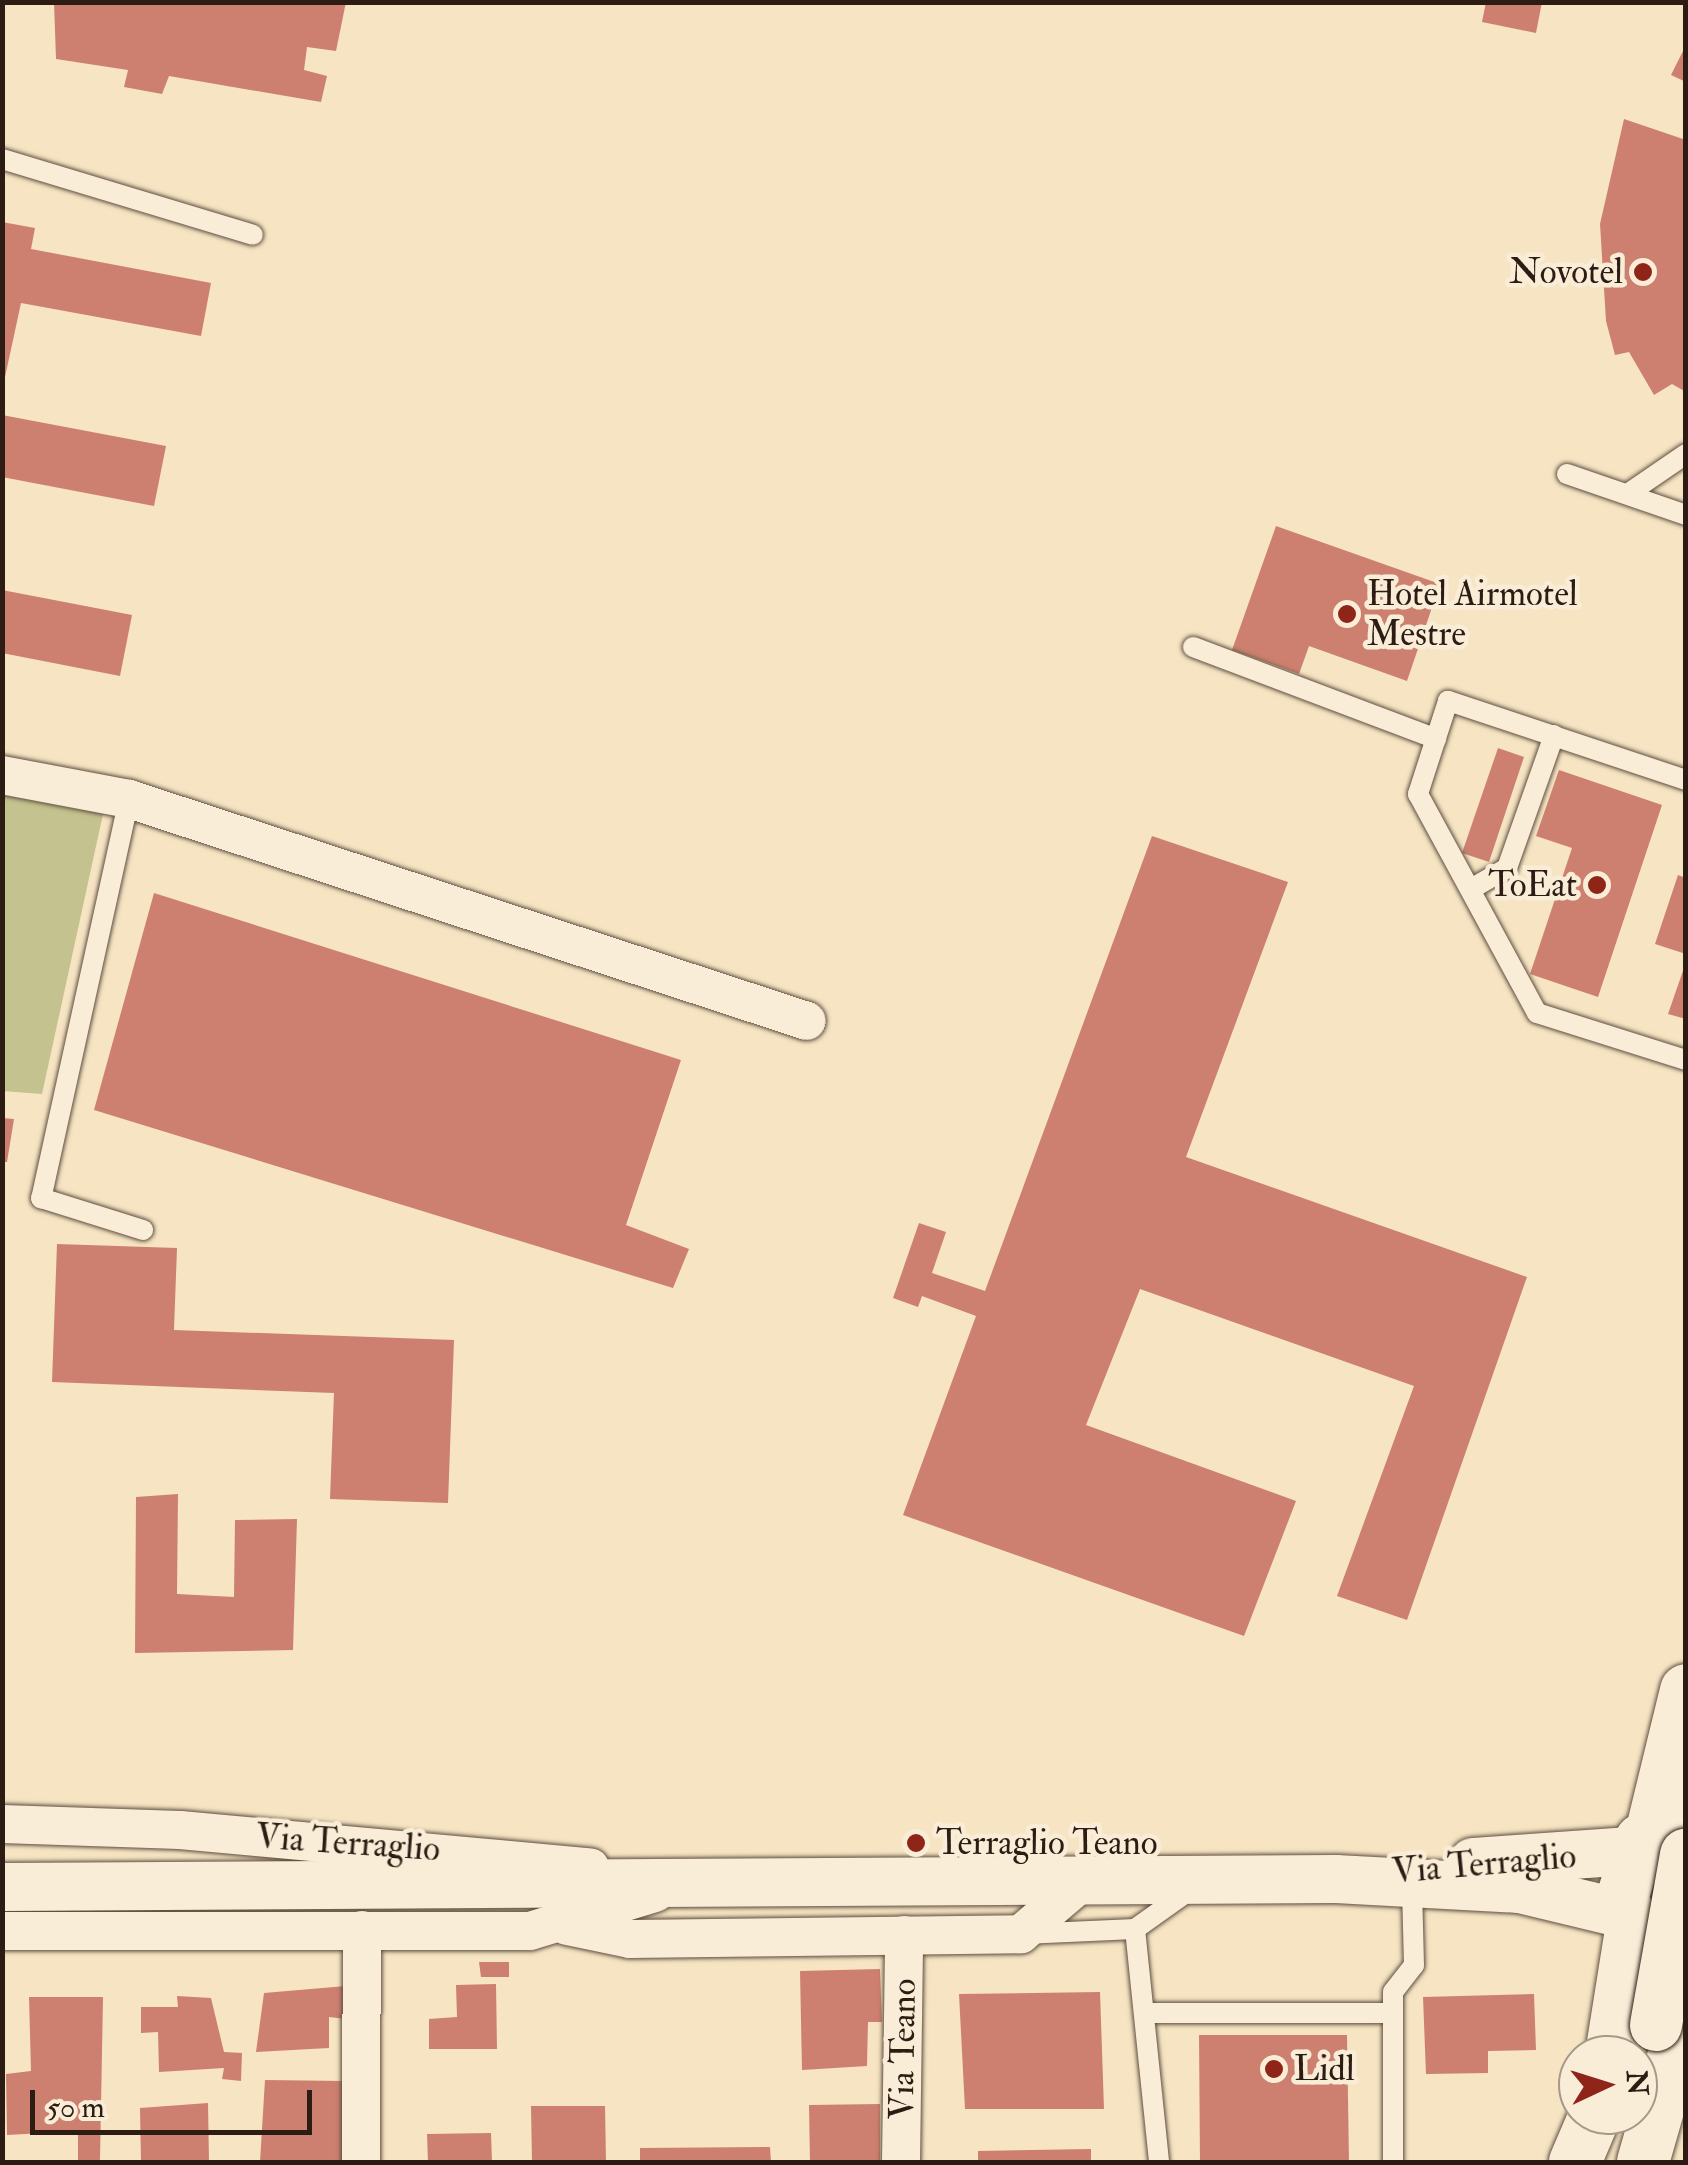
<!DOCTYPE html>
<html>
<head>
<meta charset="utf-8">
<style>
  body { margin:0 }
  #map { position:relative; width:1688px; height:2165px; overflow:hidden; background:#f6e4c2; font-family:"IM FELL Double Pica",serif }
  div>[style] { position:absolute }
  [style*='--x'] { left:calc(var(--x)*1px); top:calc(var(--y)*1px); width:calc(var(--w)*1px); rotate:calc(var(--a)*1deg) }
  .green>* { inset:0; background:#c4c28e }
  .building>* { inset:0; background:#cd806f }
  .roads { filter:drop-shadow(0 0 2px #5e4e40) drop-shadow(0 0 2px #5e4e40) }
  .service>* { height:20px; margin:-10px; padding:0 10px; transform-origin:10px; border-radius:10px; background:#f9edd7 }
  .minor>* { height:38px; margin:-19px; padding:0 19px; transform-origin:19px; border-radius:19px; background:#f9edd7 }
  .tertiary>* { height:48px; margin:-24px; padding:0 24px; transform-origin:24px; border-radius:24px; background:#f9edd7 }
  .secondary>* { height:52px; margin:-26px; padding:0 26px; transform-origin:26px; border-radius:26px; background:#f9edd7 }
  .bridges { filter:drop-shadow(0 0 2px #2c1c14) drop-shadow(0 0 2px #2c1c14) }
  .secondary-bridge>* { height:52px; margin:-26px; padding:0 26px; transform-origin:26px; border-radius:26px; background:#f9edd7 }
  .dots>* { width:28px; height:28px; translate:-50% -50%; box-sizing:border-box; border:5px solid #f9edd7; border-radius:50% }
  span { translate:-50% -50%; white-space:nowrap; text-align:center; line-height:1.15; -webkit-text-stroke:9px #f9edd7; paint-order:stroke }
  .poi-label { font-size:35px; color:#2c1c14 }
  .right { translate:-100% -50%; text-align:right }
  .left { translate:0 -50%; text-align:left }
  .street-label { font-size:35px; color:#2c1c14 }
  .frame { position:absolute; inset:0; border:5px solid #2c1c14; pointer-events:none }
  .north { position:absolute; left:1558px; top:2035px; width:100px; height:100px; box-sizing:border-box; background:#f9edd7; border:2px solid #a79989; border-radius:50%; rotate:86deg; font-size:28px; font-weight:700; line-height:40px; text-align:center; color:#2c1c14 }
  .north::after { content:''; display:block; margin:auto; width:35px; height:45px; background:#8f2418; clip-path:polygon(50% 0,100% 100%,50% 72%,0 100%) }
  .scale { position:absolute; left:30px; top:2090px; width:282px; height:45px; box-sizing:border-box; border:5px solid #2c1c14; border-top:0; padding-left:12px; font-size:30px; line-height:35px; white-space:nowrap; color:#2c1c14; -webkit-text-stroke:8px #f9edd7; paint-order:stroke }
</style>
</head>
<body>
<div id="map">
  <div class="green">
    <div style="clip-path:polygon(2px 795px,103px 814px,42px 1094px,3px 1091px)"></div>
  </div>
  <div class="building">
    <div style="clip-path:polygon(54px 2px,346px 2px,336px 51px,307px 47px,304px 70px,327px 76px,321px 102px,169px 76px,162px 94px,124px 87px,128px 70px,56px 59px)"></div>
    <div style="clip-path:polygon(1486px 2px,1542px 2px,1536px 33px,1482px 22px)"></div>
    <div style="clip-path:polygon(1686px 45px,1686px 82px,1671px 75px)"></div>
    <div style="clip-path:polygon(1624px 119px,1686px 140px,1686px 392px,1672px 384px,1654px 395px,1629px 352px,1615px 355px,1606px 321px,1600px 224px)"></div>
    <div style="clip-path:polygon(2px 222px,35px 228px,31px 249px,211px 283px,201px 336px,21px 303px,2px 391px)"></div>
    <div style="clip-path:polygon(2px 415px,166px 446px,154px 506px,2px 477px)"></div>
    <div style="clip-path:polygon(1276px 526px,1440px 584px,1407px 681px,1309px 646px,1299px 674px,1232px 650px)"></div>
    <div style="clip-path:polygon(2px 590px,132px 615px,120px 676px,2px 653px)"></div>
    <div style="clip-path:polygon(1498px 748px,1524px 757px,1489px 862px,1462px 853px)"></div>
    <div style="clip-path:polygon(1559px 770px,1662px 805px,1598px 997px,1530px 974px,1572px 848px,1536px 836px)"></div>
    <div style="clip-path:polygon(1152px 836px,1288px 882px,1186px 1157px,1527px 1277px,1407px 1620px,1337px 1596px,1414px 1386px,1140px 1289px,1086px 1425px,1296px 1501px,1244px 1636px,903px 1515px,976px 1316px,922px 1296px,918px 1307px,893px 1298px,919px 1223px,946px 1232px,932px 1273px,985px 1291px)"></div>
    <div style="clip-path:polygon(1678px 875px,1686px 878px,1686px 954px,1655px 944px)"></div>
    <div style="clip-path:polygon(154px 893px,681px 1060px,626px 1225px,689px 1249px,673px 1288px,94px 1110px)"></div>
    <div style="clip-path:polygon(1685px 965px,1686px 965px,1686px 1019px,1668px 1014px)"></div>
    <div style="clip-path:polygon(2px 1118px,14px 1119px,7px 1162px,2px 1162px)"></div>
    <div style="clip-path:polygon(57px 1244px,177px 1248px,174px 1330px,454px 1340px,448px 1503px,330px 1499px,334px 1393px,52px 1382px)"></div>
    <div style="clip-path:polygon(178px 1494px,177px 1594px,234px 1597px,235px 1520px,297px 1519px,293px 1650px,135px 1653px,136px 1497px)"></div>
    <div style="clip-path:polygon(479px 1962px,509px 1962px,509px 1977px,481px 1977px)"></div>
    <div style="clip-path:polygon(880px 1969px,882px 2022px,868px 2022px,867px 2066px,802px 2070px,800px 1971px)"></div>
    <div style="clip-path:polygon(496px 1984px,497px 2049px,429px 2049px,429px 2019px,457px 2017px,456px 1985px)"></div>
    <div style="clip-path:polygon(346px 1986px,346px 2019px,329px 2017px,329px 2048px,256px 2052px,264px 1993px)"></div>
    <div style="clip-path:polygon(1100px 1992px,1104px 2109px,965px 2109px,959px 1994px)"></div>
    <div style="clip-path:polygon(1534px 1994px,1536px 2050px,1488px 2051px,1488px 2073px,1426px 2074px,1423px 1997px)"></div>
    <div style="clip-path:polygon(177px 1996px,211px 1998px,224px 2052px,242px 2053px,241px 2081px,222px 2079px,224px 2068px,159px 2072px,158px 2032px,141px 2033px,141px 2007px,178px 2007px)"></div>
    <div style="clip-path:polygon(29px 1997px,103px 1997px,100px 2160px,78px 2160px,78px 2131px,7px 2135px,6px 2074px,31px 2071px)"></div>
    <div style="clip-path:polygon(1199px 2035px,1347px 2035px,1349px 2162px,1200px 2162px)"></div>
    <div style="clip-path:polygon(265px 2080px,344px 2081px,347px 2160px,260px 2162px)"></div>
    <div style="clip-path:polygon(208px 2103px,209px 2162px,141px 2162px,140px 2108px)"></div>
    <div style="clip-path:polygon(880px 2104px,880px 2162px,810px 2162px,809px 2105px)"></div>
    <div style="clip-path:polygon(531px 2106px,605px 2106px,606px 2162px,532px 2162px)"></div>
    <div style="clip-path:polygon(491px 2133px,492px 2162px,428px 2162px,427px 2134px)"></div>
    <div style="clip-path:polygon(770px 2147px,771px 2162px,640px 2162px,640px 2148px)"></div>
    <div style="clip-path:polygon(1091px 2149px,1091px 2162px,978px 2162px,978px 2151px)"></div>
  </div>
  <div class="roads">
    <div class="service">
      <div style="--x:2;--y:159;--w:262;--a:16.8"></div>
      <div style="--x:1567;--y:474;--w:126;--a:19"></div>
      <div style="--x:1629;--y:493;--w:69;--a:-34.4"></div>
      <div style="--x:1193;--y:647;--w:260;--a:20.7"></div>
      <div style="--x:1686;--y:780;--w:251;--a:-161.6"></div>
      <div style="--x:1448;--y:701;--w:98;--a:107.9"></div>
      <div style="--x:1418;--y:794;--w:249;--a:61.5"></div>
      <div style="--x:1537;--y:1013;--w:156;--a:17.5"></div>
      <div style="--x:129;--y:799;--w:409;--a:102.4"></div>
      <div style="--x:41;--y:1198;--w:107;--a:17.4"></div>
      <div style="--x:1471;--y:889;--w:42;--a:-30.3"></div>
      <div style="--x:1507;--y:868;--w:141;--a:-70.5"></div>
      <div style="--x:1135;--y:1929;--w:234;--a:84.1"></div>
      <div style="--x:1023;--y:1934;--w:112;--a:-2.6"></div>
      <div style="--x:1135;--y:1929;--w:72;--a:-35.4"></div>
      <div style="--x:1146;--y:2013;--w:247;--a:0"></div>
      <div style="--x:1393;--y:2162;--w:170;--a:-90"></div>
      <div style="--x:1393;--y:1992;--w:34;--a:-52"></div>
      <div style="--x:1414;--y:1965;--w:78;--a:-91.5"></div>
    </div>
    <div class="minor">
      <div style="--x:2;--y:775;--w:129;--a:10.7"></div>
      <div style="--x:129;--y:799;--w:713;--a:18.13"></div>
      <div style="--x:2;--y:1824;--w:178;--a:1.9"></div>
      <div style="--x:180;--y:1830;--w:412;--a:5.2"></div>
      <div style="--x:567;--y:1926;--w:64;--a:11.7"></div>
      <div style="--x:630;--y:1939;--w:391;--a:-0.7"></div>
      <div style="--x:1021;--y:1934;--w:80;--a:-40.4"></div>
      <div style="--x:2;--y:1931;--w:528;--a:0"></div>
      <div style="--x:530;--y:1931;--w:131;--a:-16.9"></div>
      <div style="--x:361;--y:2162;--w:232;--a:-89.8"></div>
      <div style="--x:901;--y:2162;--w:227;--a:-89.2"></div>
    </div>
    <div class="tertiary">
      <div style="--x:1473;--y:1862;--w:159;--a:-4"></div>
      <div style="--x:2;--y:1887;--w:1334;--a:-0.34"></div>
      <div style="--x:1336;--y:1879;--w:184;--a:3.1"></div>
      <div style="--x:1520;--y:1889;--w:107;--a:13.5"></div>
    </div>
    <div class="secondary">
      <div style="--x:1686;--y:1815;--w:51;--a:150.9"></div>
      <div style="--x:1641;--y:1840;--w:61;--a:108.1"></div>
      <div style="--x:1622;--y:1898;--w:51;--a:66.9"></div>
      <div style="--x:1642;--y:1945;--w:50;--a:27.6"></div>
      <div style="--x:1652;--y:1830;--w:144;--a:-76.3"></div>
      <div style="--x:1611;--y:2055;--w:127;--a:-80.9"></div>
      <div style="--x:1575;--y:2162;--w:51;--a:-66.9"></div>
      <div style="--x:1643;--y:2162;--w:156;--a:-74"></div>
    </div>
  </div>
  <div class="bridges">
    <div class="secondary-bridge">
      <div style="--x:1656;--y:2025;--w:173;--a:-80"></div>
    </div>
  </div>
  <div class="dots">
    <div style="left:1643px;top:272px;background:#8f2418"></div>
    <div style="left:1347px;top:614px;background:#8f2418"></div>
    <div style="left:1597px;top:885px;background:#8f2418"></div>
    <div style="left:916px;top:1843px;background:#8f2418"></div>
    <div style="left:1274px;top:2069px;background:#8f2418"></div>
  </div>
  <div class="poi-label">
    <span class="right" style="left:1623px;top:272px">Novotel</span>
    <span class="left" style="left:1367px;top:614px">Hotel Airmotel<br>Mestre</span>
    <span class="right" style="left:1577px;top:885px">ToEat</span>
    <span class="left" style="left:936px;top:1843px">Terraglio Teano</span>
    <span class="left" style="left:1294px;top:2069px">Lidl</span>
  </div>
  <div class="street-label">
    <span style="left:348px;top:1843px;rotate:4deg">Via Terraglio</span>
    <span style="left:1484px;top:1864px;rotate:-5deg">Via Terraglio</span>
    <span style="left:903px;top:2049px;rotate:-89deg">Via Teano</span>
  </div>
  <div class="frame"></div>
  <div class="north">N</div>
  <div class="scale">50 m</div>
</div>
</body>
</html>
